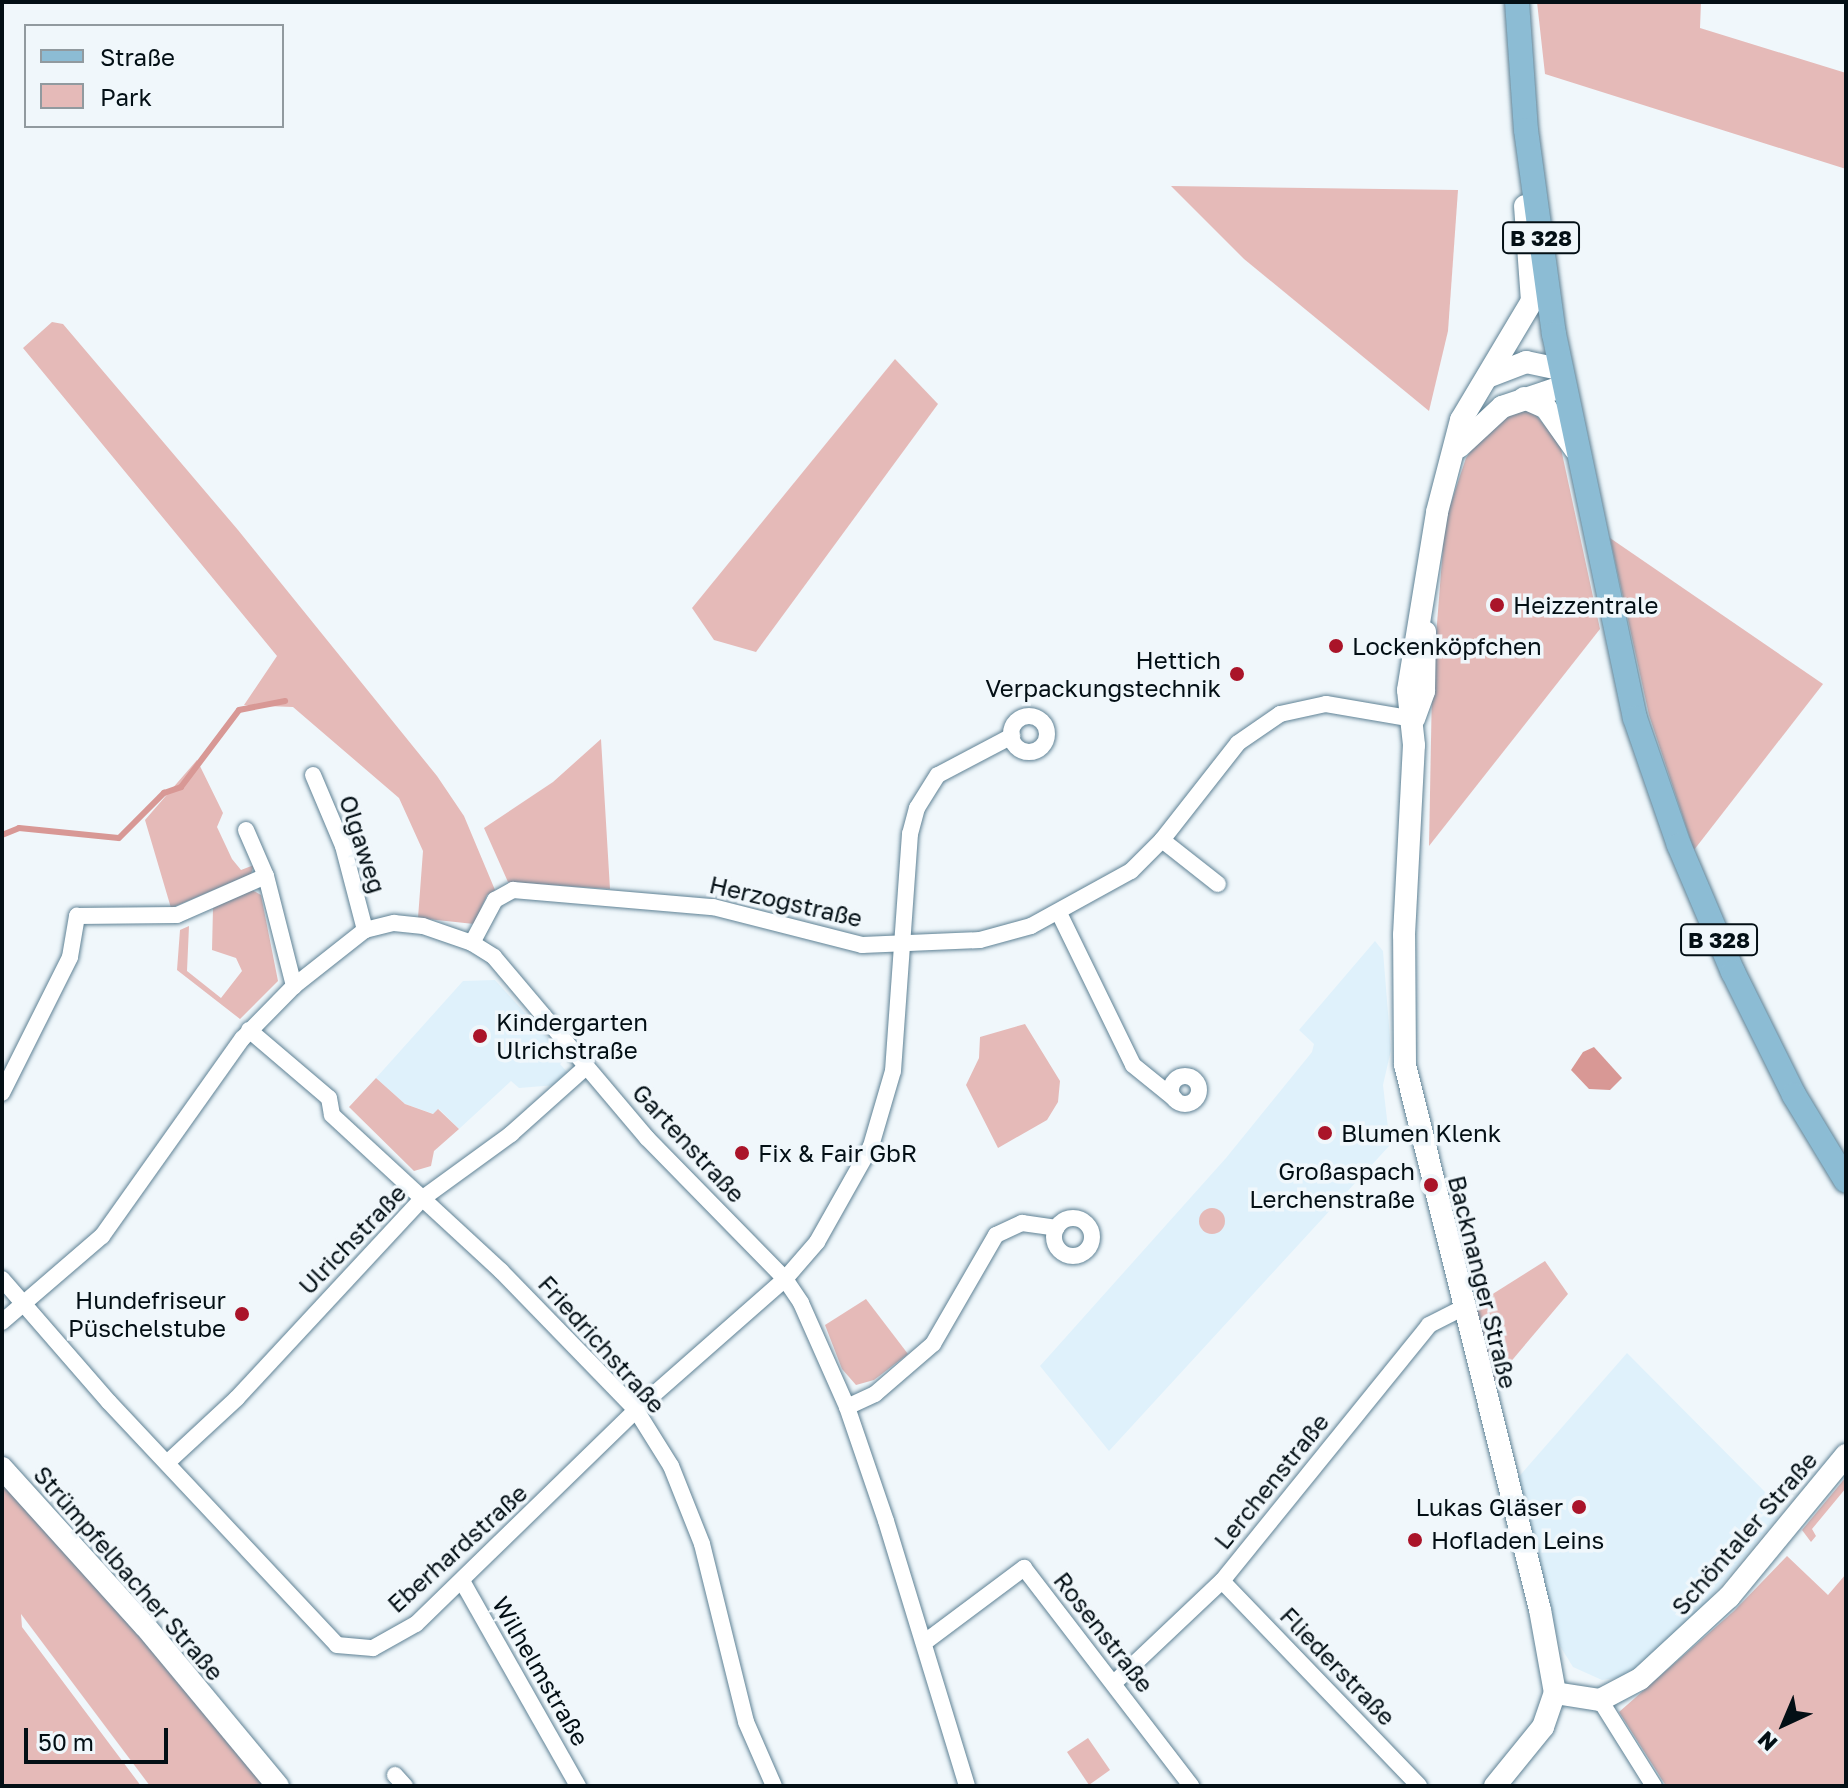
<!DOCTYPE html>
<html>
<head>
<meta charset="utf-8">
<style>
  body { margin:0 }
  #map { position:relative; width:1848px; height:1788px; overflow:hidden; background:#f0f7fb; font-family:"Golos Text",sans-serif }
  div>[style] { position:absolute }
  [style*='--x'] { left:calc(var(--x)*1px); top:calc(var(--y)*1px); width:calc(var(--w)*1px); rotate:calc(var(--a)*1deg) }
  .built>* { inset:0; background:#dff1fb }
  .green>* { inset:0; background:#e5bab8 }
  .round { border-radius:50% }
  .water>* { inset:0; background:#d89895 }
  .stream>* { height:6px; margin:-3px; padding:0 3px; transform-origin:3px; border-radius:3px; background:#d89895 }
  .roads { filter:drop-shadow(0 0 2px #5f8295) drop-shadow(0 0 2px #5f8295) }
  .street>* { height:16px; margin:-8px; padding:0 8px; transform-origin:8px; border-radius:8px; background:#fff }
  .street>.ring { margin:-8px; padding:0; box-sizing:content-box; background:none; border:16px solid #fff; border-radius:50% }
  .secondary>* { height:22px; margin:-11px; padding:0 11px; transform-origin:11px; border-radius:11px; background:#fff }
  .primary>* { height:24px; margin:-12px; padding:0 12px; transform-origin:12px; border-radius:12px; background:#8cbcd4 }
  .dots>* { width:22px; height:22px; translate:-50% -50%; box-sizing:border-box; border:4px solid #f0f7fb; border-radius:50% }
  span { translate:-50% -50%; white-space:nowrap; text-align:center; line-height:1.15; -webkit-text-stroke:7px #f0f7fb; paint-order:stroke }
  .shield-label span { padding:2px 6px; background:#f0f7fb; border:2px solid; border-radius:6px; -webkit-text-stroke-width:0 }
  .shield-label { font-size:22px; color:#030f15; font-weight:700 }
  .poi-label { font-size:24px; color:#030f15 }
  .left { translate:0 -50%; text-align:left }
  .right { translate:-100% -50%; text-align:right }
  .street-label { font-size:24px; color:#030f15 }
  .frame { position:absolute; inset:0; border:4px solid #030f15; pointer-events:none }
  .legend { position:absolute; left:24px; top:24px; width:260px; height:104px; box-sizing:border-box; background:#f0f7fb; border:2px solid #919a9f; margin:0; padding:10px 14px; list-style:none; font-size:24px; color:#030f15 }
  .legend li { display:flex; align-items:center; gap:16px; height:40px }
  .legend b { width:40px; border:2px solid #919a9f }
  .north { position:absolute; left:1744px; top:1684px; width:80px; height:80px; -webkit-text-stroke:6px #f0f7fb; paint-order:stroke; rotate:224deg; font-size:22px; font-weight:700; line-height:32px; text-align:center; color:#030f15 }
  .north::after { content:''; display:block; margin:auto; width:28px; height:36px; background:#030f15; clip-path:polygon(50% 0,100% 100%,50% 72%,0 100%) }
  .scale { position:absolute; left:24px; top:1728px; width:144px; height:36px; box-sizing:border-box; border:4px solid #030f15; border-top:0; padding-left:10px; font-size:24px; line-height:28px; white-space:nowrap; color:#030f15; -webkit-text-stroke:6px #f0f7fb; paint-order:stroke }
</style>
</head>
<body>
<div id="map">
  <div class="built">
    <div style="clip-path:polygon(1375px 941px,1383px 951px,1391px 1050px,1383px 1085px,1390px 1145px,1109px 1451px,1040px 1366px,1226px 1158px,1312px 1052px,1314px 1044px,1299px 1030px)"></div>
    <div style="clip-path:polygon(495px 980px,566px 1058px,560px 1064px,568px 1073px,556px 1085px,519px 1088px,511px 1081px,459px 1129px,439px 1109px,434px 1114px,405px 1104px,376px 1078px,463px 981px)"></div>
    <div style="clip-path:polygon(1627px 1353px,1775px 1502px,1778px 1517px,1670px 1646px,1623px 1677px,1602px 1680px,1573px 1667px,1560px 1646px,1515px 1481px)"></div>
  </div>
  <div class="green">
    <div style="clip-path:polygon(1537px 2px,1701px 2px,1700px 28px,1846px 73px,1846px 169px,1545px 74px)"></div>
    <div style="clip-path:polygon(1171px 186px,1458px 190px,1448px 331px,1429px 411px,1244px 259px)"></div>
    <div style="clip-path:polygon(52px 322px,63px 324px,238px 530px,437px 776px,464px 816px,495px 890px,487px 895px,474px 924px,418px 918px,423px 851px,399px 798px,293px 707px,244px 705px,277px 656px,23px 348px)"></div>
    <div style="clip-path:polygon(895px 359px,938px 404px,756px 652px,714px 640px,692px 608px)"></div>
    <div style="clip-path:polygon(1531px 409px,1560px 444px,1600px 629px,1429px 846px,1432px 688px,1445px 521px,1466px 458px,1479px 439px,1516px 410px)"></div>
    <div style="clip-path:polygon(1610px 538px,1823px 684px,1694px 850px,1649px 715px)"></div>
    <div style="clip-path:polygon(601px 739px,610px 889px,508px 882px,484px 828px,553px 782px)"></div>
    <div style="clip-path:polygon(197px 760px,223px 813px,217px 827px,232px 859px,241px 870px,254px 865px,251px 874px,171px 908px,145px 820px)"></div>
    <div style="clip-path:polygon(252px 890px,261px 895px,278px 981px,240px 1019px,177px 970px,180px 930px,189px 926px,187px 971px,221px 998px,242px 971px,236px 958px,212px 950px,213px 908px)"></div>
    <div style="clip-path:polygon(1025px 1024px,1060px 1081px,1058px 1102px,1047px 1120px,998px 1148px,966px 1085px,979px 1058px,980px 1037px)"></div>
    <div style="clip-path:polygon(376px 1078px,405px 1104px,433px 1114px,438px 1109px,459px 1129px,434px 1151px,431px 1166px,414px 1171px,349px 1107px)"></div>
    <div class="round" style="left:1199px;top:1208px;width:26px;height:26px"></div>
    <div style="clip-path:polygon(1545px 1261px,1568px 1294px,1492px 1384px,1472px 1307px)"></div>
    <div style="clip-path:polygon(866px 1299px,908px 1354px,874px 1380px,856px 1385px,842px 1369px,825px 1325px)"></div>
    <div style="clip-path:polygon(2px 1477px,271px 1786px,150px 1786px,21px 1614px,22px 1627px,141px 1786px,2px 1786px)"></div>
    <div style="clip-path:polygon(1846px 1477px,1846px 1488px,1812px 1529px,1816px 1536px,1811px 1542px,1802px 1530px)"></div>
    <div style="clip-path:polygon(1787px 1556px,1828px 1595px,1846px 1574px,1846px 1786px,1666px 1786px,1619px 1712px,1734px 1611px)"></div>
    <div style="clip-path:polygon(1088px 1738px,1110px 1770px,1089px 1785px,1067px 1752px)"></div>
  </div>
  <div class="water">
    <div style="clip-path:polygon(1594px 1047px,1622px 1078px,1610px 1090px,1589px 1089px,1571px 1070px,1583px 1052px)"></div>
  </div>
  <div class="stream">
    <div style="--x:2;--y:835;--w:18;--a:-22"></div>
    <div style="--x:19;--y:828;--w:100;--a:5.7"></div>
    <div style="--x:119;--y:838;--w:64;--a:-45"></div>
    <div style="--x:164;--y:793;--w:18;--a:-19"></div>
    <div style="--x:181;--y:787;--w:96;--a:-53"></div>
    <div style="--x:239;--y:710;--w:47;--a:-11.1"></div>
  </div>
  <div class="roads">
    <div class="street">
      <div class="ring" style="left:1011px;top:716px;width:20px;height:20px"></div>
      <div style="--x:313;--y:775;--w:77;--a:67.1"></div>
      <div style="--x:343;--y:846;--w:87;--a:75.3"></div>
      <div style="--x:246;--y:830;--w:50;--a:66.5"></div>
      <div style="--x:266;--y:876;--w:114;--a:75.7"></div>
      <div style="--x:1162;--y:840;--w:71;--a:38.2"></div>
      <div style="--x:1059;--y:913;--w:169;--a:64"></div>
      <div style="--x:1133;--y:1065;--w:54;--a:39"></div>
      <div style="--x:472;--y:943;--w:49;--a:-61.9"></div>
      <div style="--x:495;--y:900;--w:21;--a:-29"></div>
      <div style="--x:513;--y:890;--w:201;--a:4.9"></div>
      <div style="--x:713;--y:907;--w:154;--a:14.3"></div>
      <div style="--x:862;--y:945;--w:118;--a:-2.4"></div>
      <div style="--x:980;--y:940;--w:53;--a:-15.4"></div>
      <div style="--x:1031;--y:926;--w:114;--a:-28.8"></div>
      <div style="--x:1131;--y:871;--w:44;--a:-45"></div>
      <div style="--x:1162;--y:840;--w:123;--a:-51.9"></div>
      <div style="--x:1238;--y:743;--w:51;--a:-34.6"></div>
      <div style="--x:1280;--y:714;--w:47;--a:-12.3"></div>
      <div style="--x:1326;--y:704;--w:89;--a:9.7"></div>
      <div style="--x:249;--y:1030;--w:105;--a:40.4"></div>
      <div style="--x:329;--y:1098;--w:17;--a:80"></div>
      <div style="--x:332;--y:1115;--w:230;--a:42.7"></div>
      <div style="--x:501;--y:1271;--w:194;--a:45.8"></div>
      <div style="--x:636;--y:1410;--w:66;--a:58"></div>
      <div style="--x:671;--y:1466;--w:84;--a:68.3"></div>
      <div style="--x:702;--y:1544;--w:183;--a:76.1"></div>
      <div style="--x:746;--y:1722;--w:70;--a:66.4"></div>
      <div class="ring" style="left:1171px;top:1076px;width:12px;height:12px"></div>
      <div style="--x:2;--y:1093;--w:152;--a:-63.4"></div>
      <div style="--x:70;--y:957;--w:42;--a:-80.3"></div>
      <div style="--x:77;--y:916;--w:100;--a:-0.6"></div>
      <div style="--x:177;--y:915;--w:97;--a:-23.7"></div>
      <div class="ring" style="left:1054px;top:1218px;width:22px;height:22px"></div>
      <div style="--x:2;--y:1279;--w:163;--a:49"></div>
      <div style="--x:109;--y:1402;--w:333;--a:46.8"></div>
      <div style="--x:337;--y:1645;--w:36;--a:5"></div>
      <div style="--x:373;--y:1648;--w:49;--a:-29.2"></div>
      <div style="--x:416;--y:1624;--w:307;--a:-44.2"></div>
      <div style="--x:636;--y:1410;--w:198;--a:-41.3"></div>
      <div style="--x:785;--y:1279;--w:49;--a:-49.1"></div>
      <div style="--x:817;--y:1242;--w:110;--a:-60.6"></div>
      <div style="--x:871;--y:1146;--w:78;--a:-73.7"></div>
      <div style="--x:893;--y:1071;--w:238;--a:-85.9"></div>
      <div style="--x:910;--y:834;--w:27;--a:-75"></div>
      <div style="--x:917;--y:808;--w:39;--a:-58"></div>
      <div style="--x:938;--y:775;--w:84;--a:-27.8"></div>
      <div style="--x:2;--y:1322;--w:132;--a:-40.7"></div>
      <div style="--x:102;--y:1236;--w:242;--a:-54.6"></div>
      <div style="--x:242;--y:1039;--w:74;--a:-45.5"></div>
      <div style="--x:294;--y:986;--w:90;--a:-38.3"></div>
      <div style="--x:365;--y:930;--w:30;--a:-14"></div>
      <div style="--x:394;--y:923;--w:29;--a:6"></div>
      <div style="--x:423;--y:926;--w:52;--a:19.1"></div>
      <div style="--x:472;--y:943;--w:26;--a:32"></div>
      <div style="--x:494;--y:957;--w:237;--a:49.8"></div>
      <div style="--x:647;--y:1138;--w:197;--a:45.6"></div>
      <div style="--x:785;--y:1279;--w:29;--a:56"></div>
      <div style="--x:801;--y:1303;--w:114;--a:66.1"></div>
      <div style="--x:847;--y:1407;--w:120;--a:71.1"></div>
      <div style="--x:886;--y:1521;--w:277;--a:73"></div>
      <div style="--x:847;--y:1407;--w:31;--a:-25"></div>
      <div style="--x:875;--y:1394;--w:77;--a:-40.8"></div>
      <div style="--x:933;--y:1344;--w:126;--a:-60"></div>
      <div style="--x:996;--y:1235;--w:29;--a:-25"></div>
      <div style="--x:1022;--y:1223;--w:35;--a:8"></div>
      <div style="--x:168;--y:1462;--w:94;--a:-42.8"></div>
      <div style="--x:237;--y:1398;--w:273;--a:-47.1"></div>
      <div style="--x:423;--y:1198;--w:109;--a:-36"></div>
      <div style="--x:511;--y:1134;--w:101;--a:-41.8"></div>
      <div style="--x:462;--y:1581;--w:236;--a:60.5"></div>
      <div style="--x:1222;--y:1581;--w:284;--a:46.1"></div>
      <div style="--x:925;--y:1642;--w:124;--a:-36.8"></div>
      <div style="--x:1024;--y:1568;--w:275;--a:52.5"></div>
      <div style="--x:1114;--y:1683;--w:149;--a:-43.4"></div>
      <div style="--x:1222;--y:1581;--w:329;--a:-51"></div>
      <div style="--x:1429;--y:1325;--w:37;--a:-27"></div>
      <div style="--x:1600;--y:1700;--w:102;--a:57.9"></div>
      <div style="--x:395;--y:1775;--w:15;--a:48"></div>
    </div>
    <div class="secondary">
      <div style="--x:1490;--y:376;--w:39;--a:-21"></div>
      <div style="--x:1526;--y:362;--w:35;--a:12"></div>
      <div style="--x:1524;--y:398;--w:24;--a:24"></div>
      <div style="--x:1546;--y:408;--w:50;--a:54.7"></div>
      <div style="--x:1459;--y:447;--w:59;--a:-42.9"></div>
      <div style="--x:1502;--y:407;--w:65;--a:-18.7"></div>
      <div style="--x:1414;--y:719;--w:30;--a:-70"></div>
      <div style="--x:1424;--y:691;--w:59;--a:-89"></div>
      <div style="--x:2;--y:1468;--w:213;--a:47.9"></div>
      <div style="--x:145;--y:1626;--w:208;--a:50.3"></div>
      <div style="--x:1555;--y:1693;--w:46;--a:8.8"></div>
      <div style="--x:1600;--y:1700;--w:45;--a:-27.7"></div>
      <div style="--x:1640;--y:1679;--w:121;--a:-42.7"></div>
      <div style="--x:1729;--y:1597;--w:184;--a:-50.5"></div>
      <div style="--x:1495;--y:1786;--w:76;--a:-50.9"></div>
      <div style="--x:1543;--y:1727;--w:36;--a:-71"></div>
      <div style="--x:1555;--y:1693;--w:84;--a:-100.2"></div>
      <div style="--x:1540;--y:1610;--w:561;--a:-103.91"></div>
      <div style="--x:1405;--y:1065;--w:130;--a:-90.4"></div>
      <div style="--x:1404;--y:935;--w:190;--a:-87"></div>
      <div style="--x:1414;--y:745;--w:55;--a:-96.2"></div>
      <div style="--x:1408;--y:690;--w:180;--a:-80.7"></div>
      <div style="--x:1437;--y:512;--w:95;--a:-75.4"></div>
      <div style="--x:1461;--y:420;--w:139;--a:-59.2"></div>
      <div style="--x:1532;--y:301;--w:95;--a:-94.2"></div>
    </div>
    <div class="primary">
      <div style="--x:1517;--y:2;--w:128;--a:86"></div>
      <div style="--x:1526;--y:130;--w:206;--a:82.2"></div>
      <div style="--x:1554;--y:334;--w:392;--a:78.1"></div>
      <div style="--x:1635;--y:718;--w:134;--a:70.9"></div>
      <div style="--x:1679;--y:845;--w:138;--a:67"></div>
      <div style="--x:1733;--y:972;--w:137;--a:63.6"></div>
      <div style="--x:1794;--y:1095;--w:100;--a:58.8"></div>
    </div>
  </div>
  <div class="dots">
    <div style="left:1497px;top:605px;background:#aa1429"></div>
    <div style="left:1336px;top:646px;background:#aa1429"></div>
    <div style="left:1237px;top:674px;background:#aa1429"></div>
    <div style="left:480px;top:1036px;background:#aa1429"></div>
    <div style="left:1325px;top:1133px;background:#aa1429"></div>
    <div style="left:742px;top:1153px;background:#aa1429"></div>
    <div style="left:1431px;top:1185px;background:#aa1429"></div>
    <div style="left:242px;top:1314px;background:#aa1429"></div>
    <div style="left:1579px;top:1507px;background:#aa1429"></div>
    <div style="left:1415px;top:1540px;background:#aa1429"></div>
  </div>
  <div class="shield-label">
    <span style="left:1541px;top:238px">B 328</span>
    <span style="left:1719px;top:940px">B 328</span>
  </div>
  <div class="poi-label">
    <span class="left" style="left:1513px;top:605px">Heizzentrale</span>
    <span class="left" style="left:1352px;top:646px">Lockenköpfchen</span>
    <span class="right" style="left:1221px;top:674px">Hettich<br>Verpackungstechnik</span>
    <span class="left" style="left:496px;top:1036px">Kindergarten<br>Ulrichstraße</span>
    <span class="left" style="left:1341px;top:1133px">Blumen Klenk</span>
    <span class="left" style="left:758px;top:1153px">Fix &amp; Fair GbR</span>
    <span class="right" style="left:1415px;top:1185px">Großaspach<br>Lerchenstraße</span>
    <span class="right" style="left:226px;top:1314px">Hundefriseur<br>Püschelstube</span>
    <span class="right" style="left:1563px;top:1507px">Lukas Gläser</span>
    <span class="left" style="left:1431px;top:1540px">Hofladen Leins</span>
  </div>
  <div class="street-label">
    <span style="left:363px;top:844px;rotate:72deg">Olgaweg</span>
    <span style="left:786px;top:901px;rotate:13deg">Herzogstraße</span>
    <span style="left:689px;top:1143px;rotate:47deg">Gartenstraße</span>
    <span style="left:352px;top:1239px;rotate:-46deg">Ulrichstraße</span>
    <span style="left:1483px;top:1282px;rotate:76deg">Backnanger Straße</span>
    <span style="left:602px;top:1344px;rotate:48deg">Friedrichstraße</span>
    <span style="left:1271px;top:1481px;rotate:-51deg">Lerchenstraße</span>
    <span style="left:1744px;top:1533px;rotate:-49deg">Schöntaler Straße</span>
    <span style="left:457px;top:1548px;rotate:-42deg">Eberhardstraße</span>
    <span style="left:129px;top:1573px;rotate:49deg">Strümpfelbacher Straße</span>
    <span style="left:1104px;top:1632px;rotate:52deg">Rosenstraße</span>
    <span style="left:1338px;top:1666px;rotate:46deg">Fliederstraße</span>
    <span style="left:541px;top:1671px;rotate:60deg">Wilhelmstraße</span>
  </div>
  <div class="frame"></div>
  <ul class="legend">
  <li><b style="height:10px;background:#8cbcd4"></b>Straße</li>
  <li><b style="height:22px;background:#e5bab8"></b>Park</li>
  </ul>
  <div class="north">N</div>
  <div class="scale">50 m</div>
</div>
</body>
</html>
